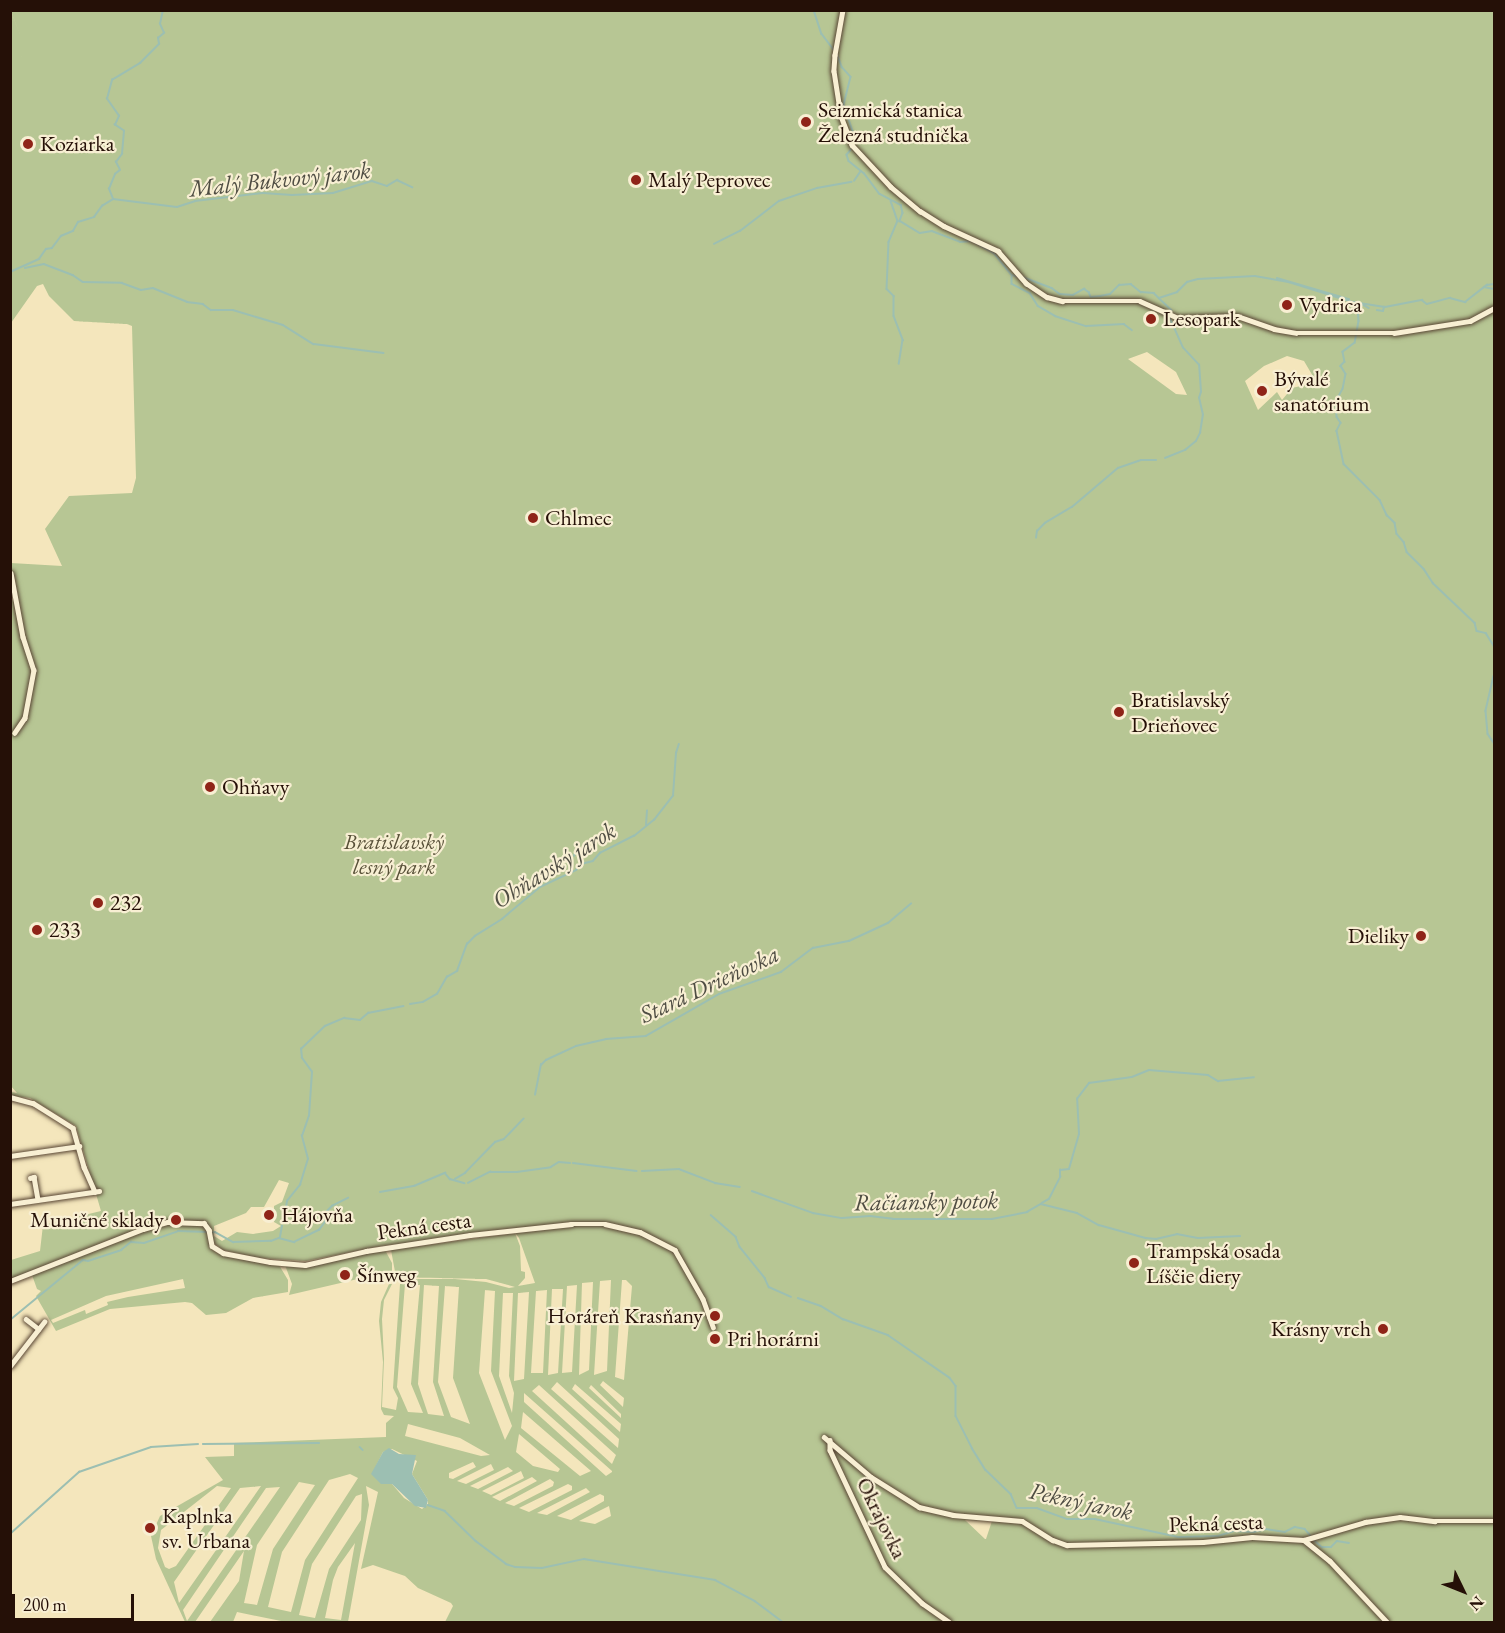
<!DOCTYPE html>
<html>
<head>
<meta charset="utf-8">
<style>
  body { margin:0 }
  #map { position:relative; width:1505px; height:1633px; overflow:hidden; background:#f4e6bc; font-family:"EB Garamond",serif }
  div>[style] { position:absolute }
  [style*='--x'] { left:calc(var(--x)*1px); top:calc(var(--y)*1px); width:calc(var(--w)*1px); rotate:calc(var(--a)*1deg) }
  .green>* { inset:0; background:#b7c694 }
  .water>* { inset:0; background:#9cbfb2 }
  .stream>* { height:1.5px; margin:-0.75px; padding:0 0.75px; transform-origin:0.75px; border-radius:0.75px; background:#9cbfb2 }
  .roads { filter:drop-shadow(0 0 2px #594634) drop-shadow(0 0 2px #594634) }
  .minor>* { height:4.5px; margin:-2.25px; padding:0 2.25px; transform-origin:2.25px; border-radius:2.25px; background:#f8efd3 }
  .dots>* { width:16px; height:16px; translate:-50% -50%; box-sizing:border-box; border:3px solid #f8efd3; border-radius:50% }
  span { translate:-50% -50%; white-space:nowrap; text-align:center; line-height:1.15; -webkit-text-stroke:4.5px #f8efd3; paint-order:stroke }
  .poi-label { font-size:22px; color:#251007 }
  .left { translate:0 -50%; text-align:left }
  .right { translate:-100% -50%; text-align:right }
  .park-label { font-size:22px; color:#585038; font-style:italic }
  .street-label { font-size:22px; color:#251007 }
  .water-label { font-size:24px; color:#4f4d43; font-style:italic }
  .frame { position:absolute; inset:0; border:12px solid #251007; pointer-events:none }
  .north { position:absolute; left:1433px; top:1561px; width:60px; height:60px; -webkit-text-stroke:4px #f8efd3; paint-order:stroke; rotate:133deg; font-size:16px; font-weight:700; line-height:24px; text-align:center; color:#251007 }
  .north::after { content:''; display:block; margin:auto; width:21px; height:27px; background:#251007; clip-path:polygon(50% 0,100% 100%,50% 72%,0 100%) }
  .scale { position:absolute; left:12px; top:1594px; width:122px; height:27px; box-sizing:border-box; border:3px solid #251007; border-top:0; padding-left:8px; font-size:18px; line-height:21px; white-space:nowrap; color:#251007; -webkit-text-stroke:4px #f8efd3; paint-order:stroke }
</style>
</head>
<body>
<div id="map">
  <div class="green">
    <div style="clip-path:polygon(evenodd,11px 11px,1494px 11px,1494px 1622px,445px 1622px,453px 1606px,451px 1603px,418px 1588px,405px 1576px,373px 1565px,361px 1569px,378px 1492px,366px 1486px,369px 1505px,348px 1622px,286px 1622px,237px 1612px,233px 1622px,210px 1622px,239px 1581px,244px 1551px,195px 1622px,185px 1622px,156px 1559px,151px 1536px,160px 1516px,223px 1480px,205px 1457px,234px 1456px,234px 1443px,386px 1437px,386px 1423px,394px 1416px,384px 1415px,381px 1409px,383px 1362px,379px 1321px,381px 1302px,389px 1284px,392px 1284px,384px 1300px,382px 1319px,384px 1359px,382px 1407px,396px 1410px,398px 1398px,393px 1388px,400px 1284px,404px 1284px,404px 1279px,455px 1279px,486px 1282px,509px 1288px,515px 1287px,486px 1279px,396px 1277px,391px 1250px,515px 1233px,520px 1246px,521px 1271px,525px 1272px,525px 1278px,518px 1286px,535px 1283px,519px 1238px,513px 1230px,381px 1246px,306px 1261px,259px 1258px,223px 1250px,208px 1238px,211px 1249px,219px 1254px,279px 1265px,288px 1280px,288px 1292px,253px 1298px,226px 1313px,206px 1315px,192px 1303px,185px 1302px,110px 1309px,56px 1331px,36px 1296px,41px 1291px,37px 1289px,32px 1275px,25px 1274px,11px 1279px,11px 1260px,40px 1251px,43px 1225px,101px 1211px,76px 1126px,30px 1098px,11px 1096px,11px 1092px,17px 1093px,10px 1085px,10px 604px,14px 598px,11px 593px,13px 588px,11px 563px,62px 566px,45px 529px,69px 496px,132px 493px,136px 478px,132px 326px,127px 324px,74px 321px,49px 296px,43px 284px,37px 286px,11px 323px,11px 11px,1147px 352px,1176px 372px,1187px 395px,1176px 394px,1128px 359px,1147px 352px,11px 11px,1287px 356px,1304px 361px,1314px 378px,1305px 385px,1292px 388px,1282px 400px,1277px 392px,1258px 410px,1245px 381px,1264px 366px,1287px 356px,11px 11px,279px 1180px,289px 1183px,282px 1202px,274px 1206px,274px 1222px,281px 1226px,273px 1231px,253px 1234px,237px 1232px,222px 1241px,214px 1236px,214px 1226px,246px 1213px,251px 1207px,264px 1207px,279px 1180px,11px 11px,183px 1279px,185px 1288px,128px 1297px,107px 1302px,108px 1305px,86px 1314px,85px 1310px,53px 1323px,51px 1320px,106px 1296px,183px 1279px,11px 11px,611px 1280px,607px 1371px,594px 1375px,600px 1281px,611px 1280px,11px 11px,622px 1280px,626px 1280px,632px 1286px,624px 1380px,615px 1377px,622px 1280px,11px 11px,593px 1282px,589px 1370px,579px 1375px,582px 1283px,593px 1282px,11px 11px,405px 1284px,420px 1285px,411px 1384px,423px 1413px,408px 1412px,397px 1387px,405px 1284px,11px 11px,424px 1285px,439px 1286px,433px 1382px,444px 1416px,428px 1414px,418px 1384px,424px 1285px,11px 11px,577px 1285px,572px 1372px,562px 1373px,567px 1286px,577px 1285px,11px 11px,445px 1286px,459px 1287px,453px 1378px,470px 1424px,451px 1417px,438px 1382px,445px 1286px,11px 11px,552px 1289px,563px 1289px,558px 1373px,548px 1375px,552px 1289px,11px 11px,485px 1290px,495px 1291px,491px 1371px,512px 1426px,505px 1440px,479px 1373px,485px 1290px,11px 11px,547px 1290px,543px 1373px,531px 1373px,536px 1291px,547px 1290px,11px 11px,529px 1292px,524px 1379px,514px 1381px,518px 1293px,529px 1292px,11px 11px,503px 1293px,513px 1293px,509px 1376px,514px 1393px,512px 1413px,499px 1376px,503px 1293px,11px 11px,603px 1381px,624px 1398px,623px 1407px,600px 1385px,603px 1381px,11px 11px,557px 1382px,619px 1439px,618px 1448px,551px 1389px,557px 1382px,11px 11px,575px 1384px,621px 1424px,620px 1432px,572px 1389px,575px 1384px,11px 11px,539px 1385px,616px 1455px,612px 1464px,532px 1391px,539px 1385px,11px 11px,591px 1385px,621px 1414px,621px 1418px,589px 1388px,591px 1385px,11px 11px,524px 1393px,612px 1471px,612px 1472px,606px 1476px,524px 1402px,524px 1393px,11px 11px,523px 1412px,591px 1471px,580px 1476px,521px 1428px,523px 1412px,11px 11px,408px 1424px,460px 1438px,490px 1455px,481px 1456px,405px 1436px,408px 1424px,11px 11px,519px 1434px,560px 1469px,558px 1472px,533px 1466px,516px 1452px,519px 1434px,11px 11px,392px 1449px,417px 1461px,412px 1474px,428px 1500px,428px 1504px,422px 1509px,404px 1498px,392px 1484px,372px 1474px,383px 1452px,392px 1449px,11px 11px,473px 1462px,476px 1467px,453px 1479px,449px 1478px,449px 1473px,473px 1462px,11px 11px,491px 1464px,494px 1470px,466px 1484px,457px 1481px,491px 1464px,11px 11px,508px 1467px,513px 1471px,478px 1489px,470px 1486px,508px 1467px,11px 11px,521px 1471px,524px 1478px,491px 1495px,482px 1491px,521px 1471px,11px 11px,350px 1474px,358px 1478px,305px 1560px,291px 1612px,268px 1607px,282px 1552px,329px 1480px,350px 1474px,11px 11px,532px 1477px,537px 1481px,500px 1501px,492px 1497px,532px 1477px,11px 11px,550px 1479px,554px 1482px,553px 1486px,514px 1506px,505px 1503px,550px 1479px,11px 11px,299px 1482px,315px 1485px,273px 1549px,257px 1605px,244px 1603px,257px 1545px,299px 1482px,11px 11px,568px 1484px,572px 1486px,572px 1490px,529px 1512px,519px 1508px,568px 1484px,11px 11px,217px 1486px,231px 1488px,176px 1566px,169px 1569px,165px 1567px,158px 1548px,161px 1530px,217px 1486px,11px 11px,261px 1486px,179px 1603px,174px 1582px,240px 1488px,261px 1486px,11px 11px,280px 1487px,187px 1621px,183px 1610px,266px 1488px,280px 1487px,11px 11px,586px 1488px,590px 1492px,547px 1515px,537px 1513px,586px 1488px,11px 11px,362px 1494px,361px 1520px,329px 1569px,315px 1618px,299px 1615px,312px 1564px,356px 1496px,362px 1494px,11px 11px,600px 1494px,604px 1496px,604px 1501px,571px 1520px,557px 1516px,600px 1494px,11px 11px,609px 1506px,611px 1516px,595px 1524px,579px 1521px,609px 1506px,11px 11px,965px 1520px,992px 1521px,986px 1539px,985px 1539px,965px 1520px,11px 11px,355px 1543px,341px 1620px,325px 1618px,333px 1580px,338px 1567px,355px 1543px)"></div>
    <div style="clip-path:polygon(385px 1250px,392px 1263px,392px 1271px,289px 1295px,292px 1284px,285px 1265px,311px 1266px)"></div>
  </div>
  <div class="water">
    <div style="clip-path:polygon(389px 1448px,399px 1454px,416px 1455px,412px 1474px,428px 1500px,426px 1508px,415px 1506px,392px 1484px,381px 1484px,371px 1474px,383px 1452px)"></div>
  </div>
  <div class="stream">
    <div style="--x:814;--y:10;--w:25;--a:72"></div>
    <div style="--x:822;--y:34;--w:20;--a:53"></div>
    <div style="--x:837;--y:53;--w:15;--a:70"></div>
    <div style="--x:842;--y:67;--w:13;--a:48"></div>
    <div style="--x:851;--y:77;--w:29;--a:104"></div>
    <div style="--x:844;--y:105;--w:39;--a:71"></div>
    <div style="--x:857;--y:142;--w:3;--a:135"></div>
    <div style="--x:853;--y:148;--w:9;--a:131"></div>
    <div style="--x:847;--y:155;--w:6;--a:72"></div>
    <div style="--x:849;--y:161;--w:19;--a:39"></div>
    <div style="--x:864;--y:173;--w:26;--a:53"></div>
    <div style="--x:880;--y:194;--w:24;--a:28"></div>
    <div style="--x:901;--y:205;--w:8;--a:76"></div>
    <div style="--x:903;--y:213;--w:9;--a:111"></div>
    <div style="--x:900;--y:221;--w:23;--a:31"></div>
    <div style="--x:920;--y:233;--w:12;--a:-9"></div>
    <div style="--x:932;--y:231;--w:30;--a:21"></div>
    <div style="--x:960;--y:242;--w:12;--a:-5"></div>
    <div style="--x:972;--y:241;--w:25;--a:29"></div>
    <div style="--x:994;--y:253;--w:28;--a:51"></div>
    <div style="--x:1012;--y:275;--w:7;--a:16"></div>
    <div style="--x:854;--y:181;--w:11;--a:-56"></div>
    <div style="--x:113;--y:199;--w:64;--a:7.1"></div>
    <div style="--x:177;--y:207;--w:19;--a:-18"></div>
    <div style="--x:195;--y:201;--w:68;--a:-6.7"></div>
    <div style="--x:263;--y:193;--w:29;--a:4"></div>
    <div style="--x:292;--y:195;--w:41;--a:-2.8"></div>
    <div style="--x:333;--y:193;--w:41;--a:-17.1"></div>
    <div style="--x:372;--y:181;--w:16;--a:18"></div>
    <div style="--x:387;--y:186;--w:12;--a:-31"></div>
    <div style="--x:397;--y:180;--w:17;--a:25"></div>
    <div style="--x:891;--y:201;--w:21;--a:71"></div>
    <div style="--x:898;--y:221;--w:23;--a:113"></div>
    <div style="--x:889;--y:242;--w:47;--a:92.4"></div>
    <div style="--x:887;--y:289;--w:10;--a:45"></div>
    <div style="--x:894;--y:296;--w:20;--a:90"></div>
    <div style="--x:894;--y:316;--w:26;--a:69"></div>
    <div style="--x:903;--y:340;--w:24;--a:99"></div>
    <div style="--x:714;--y:244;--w:29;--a:-27"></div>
    <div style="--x:740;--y:231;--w:49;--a:-37.6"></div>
    <div style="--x:779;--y:201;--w:40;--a:-18.9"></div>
    <div style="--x:817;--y:188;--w:35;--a:-10"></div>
    <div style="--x:25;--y:268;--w:19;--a:-12"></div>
    <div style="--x:44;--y:264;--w:31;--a:21"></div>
    <div style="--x:73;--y:275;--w:12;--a:35"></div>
    <div style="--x:83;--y:282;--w:39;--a:1"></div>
    <div style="--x:122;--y:283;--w:20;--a:20"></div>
    <div style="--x:141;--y:290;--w:12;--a:-9"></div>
    <div style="--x:153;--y:288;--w:37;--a:22"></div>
    <div style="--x:187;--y:302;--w:16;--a:7"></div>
    <div style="--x:203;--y:304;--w:10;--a:37"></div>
    <div style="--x:211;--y:310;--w:22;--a:0"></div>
    <div style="--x:233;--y:310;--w:52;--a:16.7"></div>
    <div style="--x:283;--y:325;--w:36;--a:32"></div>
    <div style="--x:314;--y:344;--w:70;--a:7.4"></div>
    <div style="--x:10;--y:272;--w:32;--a:-24"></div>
    <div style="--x:39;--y:259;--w:12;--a:-55"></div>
    <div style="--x:46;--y:249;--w:6;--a:-9"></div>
    <div style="--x:52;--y:248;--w:15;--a:-53"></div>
    <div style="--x:61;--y:236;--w:13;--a:-23"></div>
    <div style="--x:73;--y:231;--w:10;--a:-61"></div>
    <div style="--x:78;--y:222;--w:17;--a:-17"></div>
    <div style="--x:94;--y:217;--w:14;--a:-54"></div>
    <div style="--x:102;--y:206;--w:13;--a:-32"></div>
    <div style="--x:113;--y:199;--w:11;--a:-112"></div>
    <div style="--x:109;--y:189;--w:16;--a:-68"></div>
    <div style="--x:115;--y:174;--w:6;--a:-39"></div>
    <div style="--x:120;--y:170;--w:9;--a:-117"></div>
    <div style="--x:116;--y:162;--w:10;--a:-53"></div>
    <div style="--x:122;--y:154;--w:23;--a:-85"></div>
    <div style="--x:124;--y:131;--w:11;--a:-146"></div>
    <div style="--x:115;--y:125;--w:10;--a:-66"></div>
    <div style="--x:119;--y:116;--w:21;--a:-125"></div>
    <div style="--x:107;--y:99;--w:20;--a:-75"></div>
    <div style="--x:112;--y:80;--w:33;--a:-31"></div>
    <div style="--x:140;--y:63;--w:27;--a:-45"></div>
    <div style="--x:159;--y:44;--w:6;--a:-99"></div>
    <div style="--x:158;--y:38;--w:8;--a:-40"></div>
    <div style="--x:164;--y:33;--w:10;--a:-114"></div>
    <div style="--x:160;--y:24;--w:14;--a:-78"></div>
    <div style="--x:1012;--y:277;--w:7;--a:90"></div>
    <div style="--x:1012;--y:284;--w:20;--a:27"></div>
    <div style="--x:1030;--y:293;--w:15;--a:58"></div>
    <div style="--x:1038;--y:306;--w:20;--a:30"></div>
    <div style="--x:1055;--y:316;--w:33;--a:18"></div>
    <div style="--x:1086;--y:326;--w:38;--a:-3"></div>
    <div style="--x:1124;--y:324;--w:10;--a:37"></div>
    <div style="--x:1023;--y:277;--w:31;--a:21"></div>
    <div style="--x:1052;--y:288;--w:10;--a:37"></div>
    <div style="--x:1060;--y:294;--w:13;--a:4"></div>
    <div style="--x:1073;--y:295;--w:13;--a:-29"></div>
    <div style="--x:1084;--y:289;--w:6;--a:31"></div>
    <div style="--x:1089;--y:292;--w:5;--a:68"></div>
    <div style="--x:1091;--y:297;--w:9;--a:-6"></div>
    <div style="--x:1100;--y:296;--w:10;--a:-11"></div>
    <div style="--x:1110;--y:294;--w:13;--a:-45"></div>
    <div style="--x:1119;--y:285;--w:12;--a:-5"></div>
    <div style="--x:1131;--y:284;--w:13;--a:39"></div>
    <div style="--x:1141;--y:292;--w:13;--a:4"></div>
    <div style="--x:1154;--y:293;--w:7;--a:45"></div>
    <div style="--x:1159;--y:298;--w:19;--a:-18"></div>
    <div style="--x:1177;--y:292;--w:14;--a:-45"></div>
    <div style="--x:1187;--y:282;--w:11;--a:-15"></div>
    <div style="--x:1198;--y:279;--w:57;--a:-3"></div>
    <div style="--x:1255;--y:276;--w:35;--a:10"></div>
    <div style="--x:1289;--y:282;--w:67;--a:17.4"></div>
    <div style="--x:1353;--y:302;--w:32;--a:9"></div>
    <div style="--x:1385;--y:307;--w:38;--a:-11"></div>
    <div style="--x:1422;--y:300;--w:6;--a:39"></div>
    <div style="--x:1427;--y:304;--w:24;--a:-15"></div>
    <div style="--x:1450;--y:298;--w:16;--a:15"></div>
    <div style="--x:1465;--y:302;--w:28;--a:-38"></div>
    <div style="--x:1487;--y:285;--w:7;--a:-8"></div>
    <div style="--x:1277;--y:278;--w:75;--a:16.3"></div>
    <div style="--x:1484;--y:287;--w:10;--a:11"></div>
    <div style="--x:1160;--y:299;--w:16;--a:43"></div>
    <div style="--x:1354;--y:303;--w:6;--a:45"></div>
    <div style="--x:1358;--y:307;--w:14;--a:86"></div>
    <div style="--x:1359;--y:321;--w:22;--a:100"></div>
    <div style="--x:1355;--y:343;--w:15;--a:143"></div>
    <div style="--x:1343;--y:352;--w:10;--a:79"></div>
    <div style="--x:1345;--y:362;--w:6;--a:135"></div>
    <div style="--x:1341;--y:366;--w:9;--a:58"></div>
    <div style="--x:1346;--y:374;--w:15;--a:101"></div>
    <div style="--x:1343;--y:389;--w:15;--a:118"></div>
    <div style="--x:1336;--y:402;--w:15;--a:86"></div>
    <div style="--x:1337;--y:417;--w:7;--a:56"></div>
    <div style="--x:1341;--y:423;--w:9;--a:117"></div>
    <div style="--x:1337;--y:431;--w:34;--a:78"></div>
    <div style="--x:1344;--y:464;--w:51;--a:45"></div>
    <div style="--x:1380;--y:500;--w:17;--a:65"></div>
    <div style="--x:1387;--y:515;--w:11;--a:45"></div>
    <div style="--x:1395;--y:523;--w:11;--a:80"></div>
    <div style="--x:1397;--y:534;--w:11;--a:49"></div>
    <div style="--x:1404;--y:542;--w:10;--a:73"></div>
    <div style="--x:1407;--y:552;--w:24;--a:45"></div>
    <div style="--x:1424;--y:569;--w:17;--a:57"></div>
    <div style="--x:1433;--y:583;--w:58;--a:43.6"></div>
    <div style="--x:1475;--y:623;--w:8;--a:76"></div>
    <div style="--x:1477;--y:631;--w:9;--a:13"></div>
    <div style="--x:1486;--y:633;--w:15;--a:58"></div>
    <div style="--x:1360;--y:303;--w:10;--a:29"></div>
    <div style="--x:1377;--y:310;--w:6;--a:9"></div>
    <div style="--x:1383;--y:311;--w:4;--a:-76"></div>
    <div style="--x:1165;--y:458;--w:22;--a:-22"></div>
    <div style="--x:1185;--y:450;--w:14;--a:-39"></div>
    <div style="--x:1196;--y:441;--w:9;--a:-63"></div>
    <div style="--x:1200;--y:433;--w:18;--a:-81"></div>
    <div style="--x:1203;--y:415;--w:17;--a:-103"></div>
    <div style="--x:1199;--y:398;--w:6;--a:-72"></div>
    <div style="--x:1201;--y:392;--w:27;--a:-94"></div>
    <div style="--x:1199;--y:365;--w:23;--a:-133"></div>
    <div style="--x:1183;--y:348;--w:35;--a:-114"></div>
    <div style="--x:1036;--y:538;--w:7;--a:-82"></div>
    <div style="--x:1037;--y:531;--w:11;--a:-45"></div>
    <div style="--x:1045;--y:523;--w:31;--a:-31"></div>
    <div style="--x:1072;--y:507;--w:60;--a:-40.3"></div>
    <div style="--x:1118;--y:468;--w:24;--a:-19"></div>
    <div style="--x:1141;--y:460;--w:15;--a:0"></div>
    <div style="--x:1494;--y:676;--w:36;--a:103"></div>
    <div style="--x:1486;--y:711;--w:23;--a:85"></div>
    <div style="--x:1488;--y:734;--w:11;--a:56"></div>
    <div style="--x:646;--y:825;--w:14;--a:-86"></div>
    <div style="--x:574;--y:856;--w:6;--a:-72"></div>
    <div style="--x:569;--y:872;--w:11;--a:-75"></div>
    <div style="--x:410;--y:1004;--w:13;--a:-9"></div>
    <div style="--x:423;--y:1002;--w:16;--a:-30"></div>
    <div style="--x:437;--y:994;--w:20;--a:-60"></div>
    <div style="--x:447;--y:977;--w:12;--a:-31"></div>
    <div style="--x:457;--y:971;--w:29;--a:-70"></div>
    <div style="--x:467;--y:944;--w:11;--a:-45"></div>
    <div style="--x:475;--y:936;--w:32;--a:-32"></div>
    <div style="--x:502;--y:919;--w:50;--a:-40.1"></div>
    <div style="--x:540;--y:887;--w:40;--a:-25"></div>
    <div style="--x:576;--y:870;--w:8;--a:-50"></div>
    <div style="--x:581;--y:864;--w:12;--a:-14"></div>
    <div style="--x:593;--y:861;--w:11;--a:-49"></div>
    <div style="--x:600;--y:853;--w:38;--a:-27"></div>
    <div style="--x:634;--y:836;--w:26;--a:-39"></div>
    <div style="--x:654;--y:820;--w:31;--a:-52"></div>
    <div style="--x:673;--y:796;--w:43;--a:-86"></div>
    <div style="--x:676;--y:753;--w:9;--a:-72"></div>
    <div style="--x:535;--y:1095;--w:31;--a:-79"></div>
    <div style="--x:541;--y:1065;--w:7;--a:-45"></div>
    <div style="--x:546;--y:1060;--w:33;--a:-25"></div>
    <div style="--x:576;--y:1046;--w:31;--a:-13"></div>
    <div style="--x:606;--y:1039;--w:40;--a:-4.3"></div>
    <div style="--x:646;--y:1036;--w:84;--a:-29.9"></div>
    <div style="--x:719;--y:994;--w:66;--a:-19.5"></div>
    <div style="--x:781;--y:972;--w:40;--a:-37"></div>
    <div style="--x:813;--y:948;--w:37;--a:-11"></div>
    <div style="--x:849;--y:941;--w:43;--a:-24.8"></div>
    <div style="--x:888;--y:923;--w:30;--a:-40"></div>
    <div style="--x:573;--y:1163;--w:64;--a:7.1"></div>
    <div style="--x:642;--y:1171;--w:37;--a:-3"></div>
    <div style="--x:679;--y:1169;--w:39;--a:21"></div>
    <div style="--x:715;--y:1183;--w:25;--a:9"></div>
    <div style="--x:455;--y:1179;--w:12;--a:-31"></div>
    <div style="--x:465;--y:1173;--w:43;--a:-45.9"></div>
    <div style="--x:495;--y:1142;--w:9;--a:-18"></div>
    <div style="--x:504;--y:1139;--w:28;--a:-46"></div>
    <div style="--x:468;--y:1183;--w:25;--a:-27"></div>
    <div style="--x:490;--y:1172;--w:27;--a:0"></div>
    <div style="--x:517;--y:1172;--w:34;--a:-8"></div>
    <div style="--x:551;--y:1167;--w:9;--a:-32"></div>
    <div style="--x:559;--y:1162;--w:11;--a:5"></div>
    <div style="--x:752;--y:1191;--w:65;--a:19.8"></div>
    <div style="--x:813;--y:1213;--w:29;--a:10"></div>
    <div style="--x:842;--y:1218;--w:28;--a:-4"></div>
    <div style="--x:870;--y:1216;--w:23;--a:7"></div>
    <div style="--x:893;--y:1219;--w:99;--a:0"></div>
    <div style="--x:992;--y:1219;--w:36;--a:-11"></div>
    <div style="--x:1027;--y:1212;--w:16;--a:-30"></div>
    <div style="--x:1041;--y:1204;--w:37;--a:14"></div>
    <div style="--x:1077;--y:1213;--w:25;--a:29"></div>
    <div style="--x:1099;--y:1225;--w:49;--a:15.5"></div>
    <div style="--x:1146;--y:1238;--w:10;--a:6"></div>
    <div style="--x:1156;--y:1239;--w:22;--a:-13"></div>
    <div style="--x:1177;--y:1234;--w:21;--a:11"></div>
    <div style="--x:1198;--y:1238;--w:42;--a:-2.7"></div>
    <div style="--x:380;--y:1192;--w:35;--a:-10"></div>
    <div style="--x:414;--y:1186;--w:34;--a:-23"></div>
    <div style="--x:445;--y:1173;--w:8;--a:50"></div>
    <div style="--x:450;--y:1179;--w:15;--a:16"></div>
    <div style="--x:1042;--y:1203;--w:8;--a:-30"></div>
    <div style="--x:1049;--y:1199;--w:25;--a:-63"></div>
    <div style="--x:1060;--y:1177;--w:7;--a:-90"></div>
    <div style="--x:1060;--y:1170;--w:9;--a:-6"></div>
    <div style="--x:1069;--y:1169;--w:36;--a:-74"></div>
    <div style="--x:1079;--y:1134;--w:35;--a:-93"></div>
    <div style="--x:1077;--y:1099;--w:20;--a:-53"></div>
    <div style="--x:1089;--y:1083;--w:43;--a:-7.9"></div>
    <div style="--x:1132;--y:1077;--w:18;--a:-22"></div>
    <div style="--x:1149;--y:1070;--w:59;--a:4.8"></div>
    <div style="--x:1208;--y:1075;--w:12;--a:31"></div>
    <div style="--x:1218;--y:1081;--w:36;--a:-6"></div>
    <div style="--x:286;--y:1208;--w:7;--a:-82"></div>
    <div style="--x:287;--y:1201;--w:21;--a:-51"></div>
    <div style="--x:300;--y:1185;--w:27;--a:-73"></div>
    <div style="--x:308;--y:1159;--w:24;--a:-105"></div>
    <div style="--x:302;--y:1136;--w:21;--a:-71"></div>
    <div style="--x:309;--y:1116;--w:44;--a:-86.1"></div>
    <div style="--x:312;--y:1072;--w:17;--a:-126"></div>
    <div style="--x:302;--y:1058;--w:9;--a:-96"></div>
    <div style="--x:301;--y:1049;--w:33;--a:-44"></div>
    <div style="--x:325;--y:1026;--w:21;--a:-23"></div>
    <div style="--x:344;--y:1018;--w:16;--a:7"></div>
    <div style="--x:360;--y:1020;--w:11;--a:-41"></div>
    <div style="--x:368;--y:1013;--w:36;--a:-11"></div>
    <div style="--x:711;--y:1215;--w:33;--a:41"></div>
    <div style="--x:736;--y:1237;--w:11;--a:68"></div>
    <div style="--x:740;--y:1247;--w:40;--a:51"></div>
    <div style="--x:765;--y:1278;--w:10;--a:66"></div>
    <div style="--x:769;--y:1287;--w:24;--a:24"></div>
    <div style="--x:284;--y:1220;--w:11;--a:-80"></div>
    <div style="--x:280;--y:1237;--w:11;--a:-80"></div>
    <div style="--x:798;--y:1298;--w:24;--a:19"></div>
    <div style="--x:821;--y:1306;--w:26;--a:31"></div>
    <div style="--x:843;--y:1319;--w:48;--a:19.6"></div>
    <div style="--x:888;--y:1335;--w:75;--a:34.7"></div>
    <div style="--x:950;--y:1378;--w:10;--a:53"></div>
    <div style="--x:956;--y:1386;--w:30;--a:90"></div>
    <div style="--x:956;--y:1416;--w:36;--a:63"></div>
    <div style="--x:972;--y:1448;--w:26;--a:58"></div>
    <div style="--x:986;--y:1470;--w:35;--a:44"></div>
    <div style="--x:1011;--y:1494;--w:15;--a:67"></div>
    <div style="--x:1017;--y:1508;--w:20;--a:0"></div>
    <div style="--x:1037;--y:1508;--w:32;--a:20"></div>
    <div style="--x:1067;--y:1519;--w:28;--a:0"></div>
    <div style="--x:1095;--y:1519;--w:85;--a:12.2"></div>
    <div style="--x:1178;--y:1537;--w:40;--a:-1.4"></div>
    <div style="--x:1218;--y:1536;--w:17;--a:-17"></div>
    <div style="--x:1234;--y:1531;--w:20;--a:3"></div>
    <div style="--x:1254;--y:1532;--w:12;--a:-14"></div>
    <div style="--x:1266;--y:1529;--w:19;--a:9"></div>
    <div style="--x:1285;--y:1532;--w:11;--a:-27"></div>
    <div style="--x:1295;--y:1527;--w:10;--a:11"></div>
    <div style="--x:1305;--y:1529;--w:9;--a:49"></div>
    <div style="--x:10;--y:1320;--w:94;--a:-39.4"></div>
    <div style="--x:83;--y:1260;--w:5;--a:11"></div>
    <div style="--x:88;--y:1261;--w:35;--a:-18"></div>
    <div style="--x:121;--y:1250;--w:13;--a:-39"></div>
    <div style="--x:131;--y:1242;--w:13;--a:4"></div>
    <div style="--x:144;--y:1243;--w:36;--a:-19"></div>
    <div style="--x:178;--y:1231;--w:37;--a:2"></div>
    <div style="--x:215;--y:1232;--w:21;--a:29"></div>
    <div style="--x:233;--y:1242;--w:38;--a:-2"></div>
    <div style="--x:271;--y:1241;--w:9;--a:-21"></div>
    <div style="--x:279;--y:1238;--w:16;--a:15"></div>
    <div style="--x:294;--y:1242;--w:28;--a:-26"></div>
    <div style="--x:319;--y:1230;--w:10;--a:-53"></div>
    <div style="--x:325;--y:1222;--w:9;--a:-90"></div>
    <div style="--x:325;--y:1213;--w:10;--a:-45"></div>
    <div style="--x:332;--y:1206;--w:18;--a:-27"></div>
    <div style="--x:203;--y:1444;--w:116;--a:-0.5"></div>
    <div style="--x:360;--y:1447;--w:4;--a:45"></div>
    <div style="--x:428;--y:1505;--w:18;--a:19"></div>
    <div style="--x:445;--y:1511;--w:43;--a:44.1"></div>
    <div style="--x:476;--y:1541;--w:38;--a:37"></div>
    <div style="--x:506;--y:1564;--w:9;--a:18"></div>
    <div style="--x:515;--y:1567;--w:27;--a:2"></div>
    <div style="--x:542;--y:1568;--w:43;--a:-12.1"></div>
    <div style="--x:584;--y:1559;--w:133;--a:9.1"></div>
    <div style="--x:715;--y:1580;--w:45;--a:27.7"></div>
    <div style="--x:755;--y:1601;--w:35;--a:37"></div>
    <div style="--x:10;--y:1534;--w:93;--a:-41.9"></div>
    <div style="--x:79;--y:1472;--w:76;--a:-19.1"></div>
    <div style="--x:151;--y:1447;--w:47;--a:-3.7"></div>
    <div style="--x:1314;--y:1540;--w:11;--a:41"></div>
    <div style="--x:1322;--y:1547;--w:9;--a:0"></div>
    <div style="--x:1331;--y:1547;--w:8;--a:-45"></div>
    <div style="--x:1337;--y:1541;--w:12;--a:9"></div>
  </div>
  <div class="roads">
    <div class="minor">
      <div style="--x:843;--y:10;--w:46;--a:100.1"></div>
      <div style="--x:835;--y:55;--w:16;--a:94"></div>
      <div style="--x:834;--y:71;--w:46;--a:81.2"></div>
      <div style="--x:841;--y:116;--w:31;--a:69"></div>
      <div style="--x:852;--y:145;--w:57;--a:47.1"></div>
      <div style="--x:891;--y:187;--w:38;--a:40"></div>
      <div style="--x:920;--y:211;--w:28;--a:32"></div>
      <div style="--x:944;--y:226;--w:60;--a:24.8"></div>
      <div style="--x:998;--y:251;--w:43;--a:48.8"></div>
      <div style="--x:1026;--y:283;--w:25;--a:34"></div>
      <div style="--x:1047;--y:297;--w:16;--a:15"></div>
      <div style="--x:1062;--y:301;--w:78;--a:0"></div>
      <div style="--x:1140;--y:301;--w:42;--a:24.1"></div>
      <div style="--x:1178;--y:318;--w:59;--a:-1.9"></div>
      <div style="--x:1237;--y:316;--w:39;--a:19"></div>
      <div style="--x:1274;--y:329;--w:22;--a:10"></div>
      <div style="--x:1296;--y:333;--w:98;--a:0"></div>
      <div style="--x:1394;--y:333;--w:77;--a:-9"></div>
      <div style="--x:1470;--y:321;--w:27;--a:-28"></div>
      <div style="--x:11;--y:573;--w:65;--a:79.4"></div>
      <div style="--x:23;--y:637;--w:35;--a:72"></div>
      <div style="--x:34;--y:670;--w:49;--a:100.6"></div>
      <div style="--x:25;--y:718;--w:18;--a:124"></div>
      <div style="--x:10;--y:1097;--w:24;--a:15"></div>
      <div style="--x:33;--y:1103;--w:47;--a:32"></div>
      <div style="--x:73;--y:1128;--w:41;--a:74.2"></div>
      <div style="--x:84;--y:1167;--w:27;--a:66"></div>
      <div style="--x:10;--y:1156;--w:70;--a:-8.2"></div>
      <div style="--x:30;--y:1178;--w:4;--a:-14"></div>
      <div style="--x:34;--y:1177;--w:23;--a:80"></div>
      <div style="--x:10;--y:1204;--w:90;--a:-8.3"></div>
      <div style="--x:10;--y:1281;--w:143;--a:-21.4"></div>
      <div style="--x:143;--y:1229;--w:26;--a:-16"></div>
      <div style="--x:168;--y:1222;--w:36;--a:2"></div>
      <div style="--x:204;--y:1223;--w:9;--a:54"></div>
      <div style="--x:209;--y:1230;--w:16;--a:79"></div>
      <div style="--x:212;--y:1246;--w:13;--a:32"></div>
      <div style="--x:223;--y:1253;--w:48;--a:10.8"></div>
      <div style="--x:270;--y:1262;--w:35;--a:5"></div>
      <div style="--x:305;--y:1265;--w:63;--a:-12.9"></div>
      <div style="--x:366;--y:1251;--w:105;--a:-8.7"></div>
      <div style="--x:470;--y:1235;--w:102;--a:-6.2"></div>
      <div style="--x:571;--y:1224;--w:34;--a:0"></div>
      <div style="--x:605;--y:1224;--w:36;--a:13"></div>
      <div style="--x:640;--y:1232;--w:39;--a:27"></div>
      <div style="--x:675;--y:1250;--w:56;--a:60.3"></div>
      <div style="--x:703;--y:1299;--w:30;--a:70"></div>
      <div style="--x:26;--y:1319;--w:16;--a:38"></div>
      <div style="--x:10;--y:1366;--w:56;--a:-52.3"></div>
      <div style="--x:824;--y:1437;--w:62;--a:40.4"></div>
      <div style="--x:871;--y:1477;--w:57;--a:32"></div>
      <div style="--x:919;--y:1507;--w:35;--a:13"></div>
      <div style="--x:953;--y:1515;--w:69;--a:5"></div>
      <div style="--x:1022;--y:1521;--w:36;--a:32"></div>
      <div style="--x:1053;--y:1540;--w:15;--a:20"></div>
      <div style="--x:1067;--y:1545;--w:136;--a:-1.3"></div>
      <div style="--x:1203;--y:1542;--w:49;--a:-5.8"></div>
      <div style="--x:1252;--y:1537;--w:52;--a:3.3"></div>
      <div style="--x:1304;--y:1540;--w:64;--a:-16.4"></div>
      <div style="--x:1365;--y:1522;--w:35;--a:-8"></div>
      <div style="--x:1400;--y:1517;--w:35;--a:7"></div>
      <div style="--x:1435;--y:1521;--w:59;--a:0"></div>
      <div style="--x:830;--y:1440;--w:10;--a:90"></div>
      <div style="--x:830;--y:1450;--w:129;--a:64.8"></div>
      <div style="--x:885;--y:1567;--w:52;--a:44.2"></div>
      <div style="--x:922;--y:1603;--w:33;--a:35"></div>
      <div style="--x:1304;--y:1540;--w:33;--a:39"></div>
      <div style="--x:1330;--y:1561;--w:83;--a:46.9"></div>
    </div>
  </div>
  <div class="dots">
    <div style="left:806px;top:122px;background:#8f2418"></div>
    <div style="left:28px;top:144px;background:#8f2418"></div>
    <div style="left:636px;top:180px;background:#8f2418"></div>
    <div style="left:1287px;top:305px;background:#8f2418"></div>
    <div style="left:1151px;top:319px;background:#8f2418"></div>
    <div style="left:1262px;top:391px;background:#8f2418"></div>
    <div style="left:533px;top:518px;background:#8f2418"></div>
    <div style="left:1119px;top:712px;background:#8f2418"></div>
    <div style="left:210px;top:787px;background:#8f2418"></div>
    <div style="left:98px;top:903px;background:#8f2418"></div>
    <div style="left:37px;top:930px;background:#8f2418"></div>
    <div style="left:1421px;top:936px;background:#8f2418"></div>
    <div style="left:269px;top:1215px;background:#8f2418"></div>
    <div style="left:176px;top:1220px;background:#8f2418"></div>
    <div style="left:1134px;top:1263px;background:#8f2418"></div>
    <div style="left:345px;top:1275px;background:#8f2418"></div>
    <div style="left:715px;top:1316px;background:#8f2418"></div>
    <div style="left:1383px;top:1329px;background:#8f2418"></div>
    <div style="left:715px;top:1339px;background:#8f2418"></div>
    <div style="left:150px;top:1528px;background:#8f2418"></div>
  </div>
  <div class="poi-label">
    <span class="left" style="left:818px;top:122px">Seizmická stanica<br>Železná studnička</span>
    <span class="left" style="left:40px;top:144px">Koziarka</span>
    <span class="left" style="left:648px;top:180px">Malý Peprovec</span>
    <span class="left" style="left:1299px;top:305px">Vydrica</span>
    <span class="left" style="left:1163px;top:319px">Lesopark</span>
    <span class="left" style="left:1274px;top:391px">Bývalé<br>sanatórium</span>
    <span class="left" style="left:545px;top:518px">Chlmec</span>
    <span class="left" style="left:1131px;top:712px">Bratislavský<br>Drieňovec</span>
    <span class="left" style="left:222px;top:787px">Ohňavy</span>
    <span class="left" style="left:110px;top:903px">232</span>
    <span class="left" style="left:49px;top:930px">233</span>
    <span class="right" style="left:1409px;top:936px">Dieliky</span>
    <span class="left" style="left:281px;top:1215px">Hájovňa</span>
    <span class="right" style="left:164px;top:1220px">Muničné sklady</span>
    <span class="left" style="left:1146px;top:1263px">Trampská osada<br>Líščie diery</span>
    <span class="left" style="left:357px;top:1275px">Šínweg</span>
    <span class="right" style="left:703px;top:1316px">Horáreň Krasňany</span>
    <span class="right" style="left:1371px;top:1329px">Krásny vrch</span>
    <span class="left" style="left:727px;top:1339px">Pri horárni</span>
    <span class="left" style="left:162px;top:1528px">Kaplnka<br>sv. Urbana</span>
  </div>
  <div class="park-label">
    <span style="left:394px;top:854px">Bratislavský<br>lesný park</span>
  </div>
  <div class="street-label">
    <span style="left:424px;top:1226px;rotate:-8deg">Pekná cesta</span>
    <span style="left:882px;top:1518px;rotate:64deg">Okrajovka</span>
    <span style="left:1216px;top:1523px;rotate:-2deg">Pekná cesta</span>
  </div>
  <div class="water-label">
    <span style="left:280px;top:179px;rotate:-6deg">Malý Bukvový jarok</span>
    <span style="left:554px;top:865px;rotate:-32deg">Ohňavský jarok</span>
    <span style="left:709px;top:984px;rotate:-25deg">Stará Drieňovka</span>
    <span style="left:926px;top:1201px;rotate:-1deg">Račiansky potok</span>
    <span style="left:1081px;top:1501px;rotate:12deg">Pekný jarok</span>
  </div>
  <div class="frame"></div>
  <div class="north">N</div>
  <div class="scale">200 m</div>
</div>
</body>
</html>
